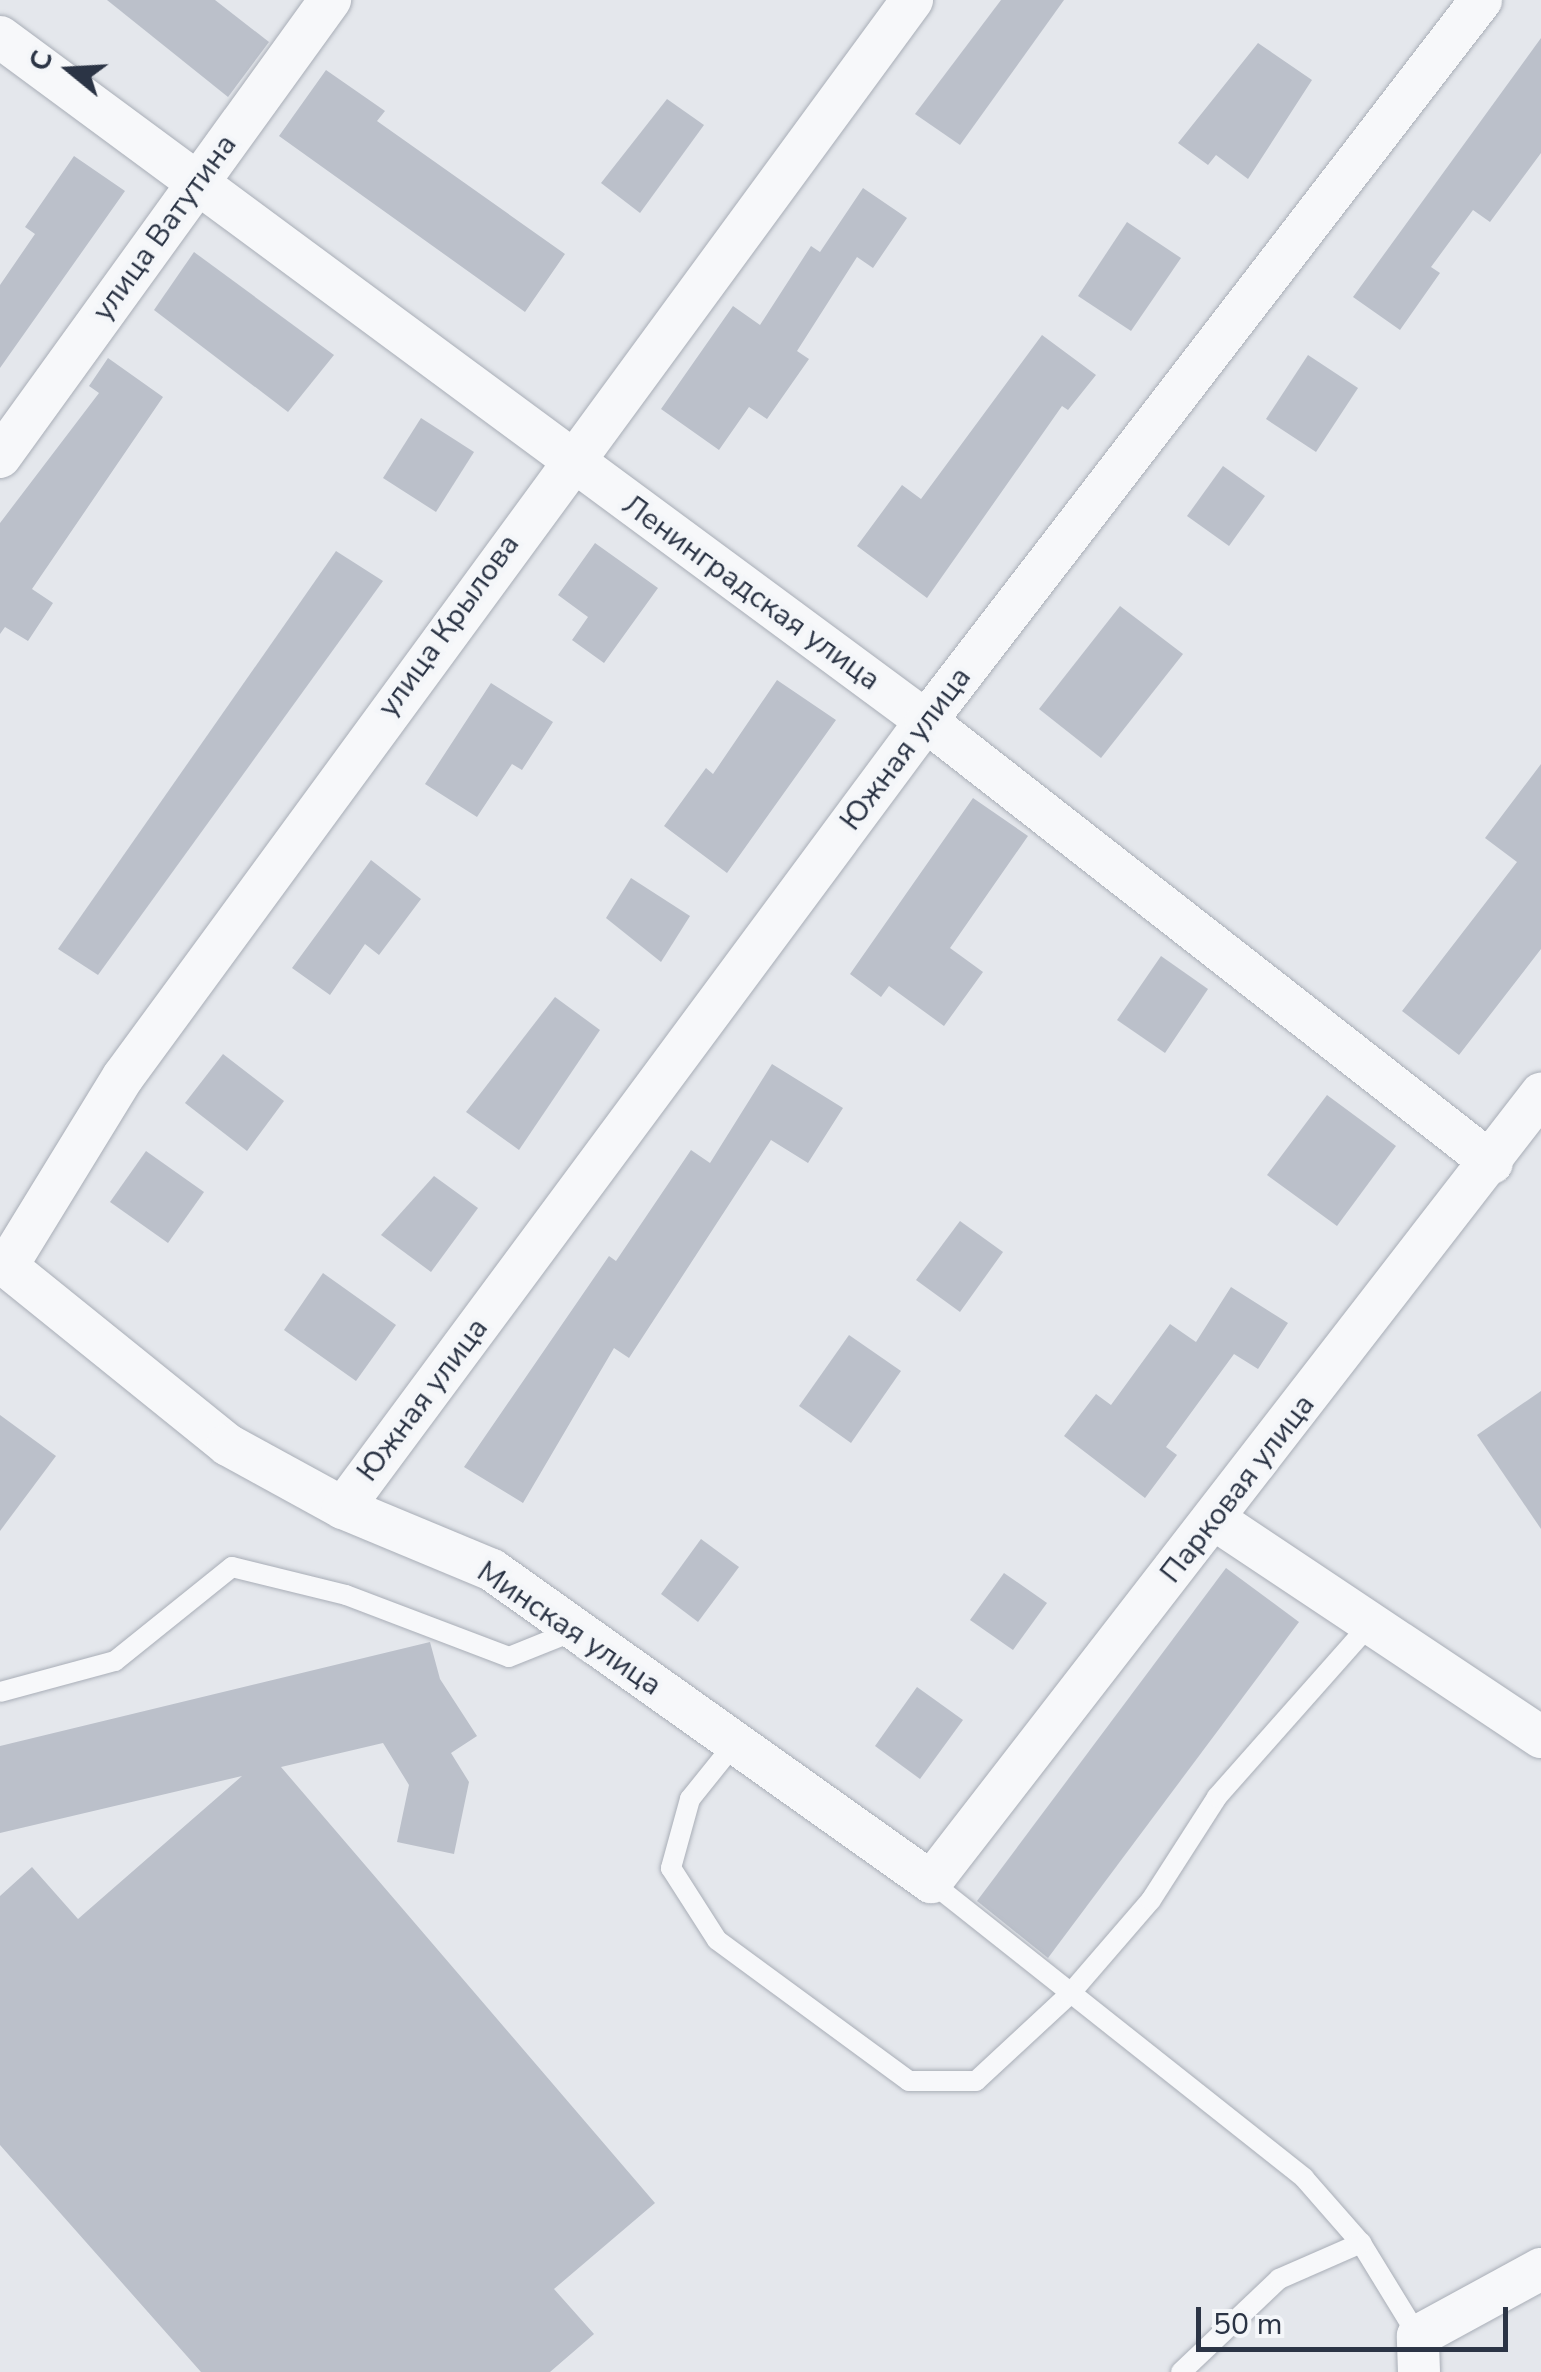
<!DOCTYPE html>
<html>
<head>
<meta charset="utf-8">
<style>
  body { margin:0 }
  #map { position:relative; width:1541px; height:2372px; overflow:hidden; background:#e4e7ec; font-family:"Nunito Sans",sans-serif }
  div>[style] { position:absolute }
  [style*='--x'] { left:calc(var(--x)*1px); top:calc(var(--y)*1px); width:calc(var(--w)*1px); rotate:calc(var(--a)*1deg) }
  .building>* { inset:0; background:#bbc0ca }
  .roads { filter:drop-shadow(0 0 2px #a9aeb7) drop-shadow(0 0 2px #a9aeb7) }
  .service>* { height:20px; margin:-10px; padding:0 10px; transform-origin:10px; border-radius:10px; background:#f7f8fa }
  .minor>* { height:42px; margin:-21px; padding:0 21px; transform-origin:21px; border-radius:21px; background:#f7f8fa }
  span { translate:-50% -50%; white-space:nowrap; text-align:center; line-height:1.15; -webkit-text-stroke:9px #f4f6f9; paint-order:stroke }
  .street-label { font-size:30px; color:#2b3445 }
  .north { position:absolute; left:20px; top:20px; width:100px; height:100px; -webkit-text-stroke:8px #f4f6f9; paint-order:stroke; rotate:288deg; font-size:28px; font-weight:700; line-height:40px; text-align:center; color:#2b3445 }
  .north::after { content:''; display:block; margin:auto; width:35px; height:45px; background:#2b3445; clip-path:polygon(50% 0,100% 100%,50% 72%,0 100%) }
  .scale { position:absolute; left:1196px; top:2307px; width:312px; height:45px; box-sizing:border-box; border:5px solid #2b3445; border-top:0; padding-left:12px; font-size:30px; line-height:35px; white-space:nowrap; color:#2b3445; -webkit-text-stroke:8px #f4f6f9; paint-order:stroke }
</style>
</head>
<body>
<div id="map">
  <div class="building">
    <div style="clip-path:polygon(107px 0,215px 0,269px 42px,228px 97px)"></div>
    <div style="clip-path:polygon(1001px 0,1064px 0,960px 145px,915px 114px)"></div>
    <div style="clip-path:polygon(1541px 38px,1541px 153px,1490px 222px,1473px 210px,1431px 267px,1440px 273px,1400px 330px,1353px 297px)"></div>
    <div style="clip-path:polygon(1258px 43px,1312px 80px,1248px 179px,1216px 155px,1208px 165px,1178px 143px)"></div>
    <div style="clip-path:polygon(326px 70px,385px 111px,377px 121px,565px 254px,525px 312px,279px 136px)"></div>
    <div style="clip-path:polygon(667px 99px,704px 125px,640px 213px,601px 183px)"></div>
    <div style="clip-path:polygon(74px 156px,125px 191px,0 368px,0 285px,35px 234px,25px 227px)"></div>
    <div style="clip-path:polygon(863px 188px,907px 218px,873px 268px,857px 257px,797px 351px,809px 359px,767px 419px,749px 407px,719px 450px,661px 409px,733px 306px,760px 325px,811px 246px,820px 252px)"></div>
    <div style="clip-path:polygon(1127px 222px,1181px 258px,1131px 331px,1078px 296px)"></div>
    <div style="clip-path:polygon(194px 252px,334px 355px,288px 412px,154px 310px)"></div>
    <div style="clip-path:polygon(1042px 335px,1096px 375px,1068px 410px,1062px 406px,927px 598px,857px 546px,902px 485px,921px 499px)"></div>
    <div style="clip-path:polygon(1308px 355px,1358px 388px,1316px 452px,1266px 419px)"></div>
    <div style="clip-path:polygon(108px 358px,163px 397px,32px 589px,53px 603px,28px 641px,5px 627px,0 634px,0 523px,99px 393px,89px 386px)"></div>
    <div style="clip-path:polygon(421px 418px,474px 452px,436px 512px,383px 478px)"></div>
    <div style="clip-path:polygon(1223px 466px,1265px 496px,1229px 546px,1187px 516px)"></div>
    <div style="clip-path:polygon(595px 543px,658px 588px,604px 663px,572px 640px,588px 617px,558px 595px)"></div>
    <div style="clip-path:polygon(336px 551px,383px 581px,98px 975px,58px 949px)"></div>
    <div style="clip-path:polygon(1120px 606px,1183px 654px,1101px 758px,1039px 709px)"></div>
    <div style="clip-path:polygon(777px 680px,836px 720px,727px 873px,664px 826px,706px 768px,713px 774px)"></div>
    <div style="clip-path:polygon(491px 683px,553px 722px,522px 770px,512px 764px,477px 817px,425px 784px)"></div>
    <div style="clip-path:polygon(1541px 764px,1541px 949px,1459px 1055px,1402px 1011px,1517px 862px,1485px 838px)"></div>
    <div style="clip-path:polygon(973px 798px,1028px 836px,950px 948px,983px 972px,944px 1026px,889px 986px,881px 997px,850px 974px)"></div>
    <div style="clip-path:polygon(371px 860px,421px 899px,379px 955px,365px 944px,330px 995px,292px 968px)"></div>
    <div style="clip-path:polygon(631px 878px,690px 916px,661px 962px,606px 918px)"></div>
    <div style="clip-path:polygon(1161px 956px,1208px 989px,1165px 1053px,1117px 1020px)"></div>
    <div style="clip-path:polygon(555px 997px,600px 1030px,519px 1150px,466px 1112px)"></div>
    <div style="clip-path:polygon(223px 1054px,284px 1101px,247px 1151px,185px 1103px)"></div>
    <div style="clip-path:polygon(772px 1064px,843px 1108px,808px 1163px,771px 1140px,629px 1358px,614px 1348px,523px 1503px,464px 1467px,609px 1256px,616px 1261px,691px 1150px,710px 1163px)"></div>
    <div style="clip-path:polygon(1327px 1095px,1396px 1146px,1337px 1226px,1267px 1175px)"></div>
    <div style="clip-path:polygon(146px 1151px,204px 1192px,168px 1243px,110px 1202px)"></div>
    <div style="clip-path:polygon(434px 1176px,478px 1208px,431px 1272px,381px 1235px)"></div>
    <div style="clip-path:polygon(960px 1221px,1003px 1252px,960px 1312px,916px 1280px)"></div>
    <div style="clip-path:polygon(323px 1273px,396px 1325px,356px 1381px,284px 1330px)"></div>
    <div style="clip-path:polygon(1231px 1287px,1288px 1323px,1258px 1369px,1234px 1354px,1166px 1447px,1177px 1455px,1145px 1498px,1064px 1436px,1096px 1394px,1111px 1405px,1170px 1324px,1196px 1342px)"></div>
    <div style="clip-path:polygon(849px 1335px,901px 1371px,851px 1443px,799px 1406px)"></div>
    <div style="clip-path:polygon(1541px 1391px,1541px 1529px,1477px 1435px)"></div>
    <div style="clip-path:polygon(0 1415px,56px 1456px,0 1531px)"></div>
    <div style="clip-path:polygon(701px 1539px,739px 1567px,698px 1622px,661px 1594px)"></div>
    <div style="clip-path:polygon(1226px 1568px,1299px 1622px,1048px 1958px,977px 1901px)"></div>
    <div style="clip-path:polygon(1004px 1573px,1047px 1603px,1013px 1650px,970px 1620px)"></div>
    <div style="clip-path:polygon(430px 1642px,440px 1679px,477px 1736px,451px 1753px,469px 1782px,454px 1854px,397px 1842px,409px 1785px,383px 1743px,281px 1767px,655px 2203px,554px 2289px,594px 2334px,550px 2372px,201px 2372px,0 2145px,0 1896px,32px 1867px,78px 1919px,242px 1776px,0 1833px,0 1746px)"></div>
    <div style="clip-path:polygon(917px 1687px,963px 1720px,920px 1779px,875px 1746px)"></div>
  </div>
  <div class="roads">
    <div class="service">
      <div style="--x:0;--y:1692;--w:119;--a:-15.1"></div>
      <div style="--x:115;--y:1661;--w:150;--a:-38.8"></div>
      <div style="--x:232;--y:1567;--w:117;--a:13.8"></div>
      <div style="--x:346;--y:1595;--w:174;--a:20.8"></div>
      <div style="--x:509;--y:1657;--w:72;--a:-21.9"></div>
      <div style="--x:735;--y:1743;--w:72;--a:128.8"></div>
      <div style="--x:690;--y:1799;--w:72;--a:105.4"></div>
      <div style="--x:671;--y:1868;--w:85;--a:57.4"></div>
      <div style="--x:717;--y:1940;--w:238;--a:36.3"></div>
      <div style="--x:909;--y:2081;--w:67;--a:0"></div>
      <div style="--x:976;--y:2081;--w:127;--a:-42.8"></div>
      <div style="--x:1069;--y:1995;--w:125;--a:-49.2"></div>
      <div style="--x:1151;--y:1900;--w:122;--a:-57.3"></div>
      <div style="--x:1217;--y:1797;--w:232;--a:-48.5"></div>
      <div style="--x:931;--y:1882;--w:476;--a:38.4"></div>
      <div style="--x:1304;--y:2178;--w:86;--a:48.8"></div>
      <div style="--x:1361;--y:2243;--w:109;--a:58.5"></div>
      <div style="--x:1181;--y:2372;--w:135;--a:-43.5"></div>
      <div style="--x:1279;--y:2279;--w:90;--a:-23.7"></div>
    </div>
    <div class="minor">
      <div style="--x:0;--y:37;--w:1151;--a:36.45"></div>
      <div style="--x:926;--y:721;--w:718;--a:37.99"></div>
      <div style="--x:0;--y:457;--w:564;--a:-54.17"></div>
      <div style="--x:0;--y:1261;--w:293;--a:38.9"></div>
      <div style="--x:228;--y:1445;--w:131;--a:28.7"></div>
      <div style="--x:343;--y:1508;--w:161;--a:22.6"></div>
      <div style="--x:492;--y:1570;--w:539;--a:35.4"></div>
      <div style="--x:931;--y:1882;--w:997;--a:-52.26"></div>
      <div style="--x:7;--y:1266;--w:222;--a:-58.5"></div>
      <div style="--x:123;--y:1077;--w:1335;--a:-53.77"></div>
      <div style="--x:343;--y:1508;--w:979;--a:-53.47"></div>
      <div style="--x:926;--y:721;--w:910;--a:-52.41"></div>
      <div style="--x:1214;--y:1519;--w:393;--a:33.7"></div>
      <div style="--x:1419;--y:2372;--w:36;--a:-92"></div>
      <div style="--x:1418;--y:2336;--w:140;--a:-28.6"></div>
    </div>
  </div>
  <div class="street-label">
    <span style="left:165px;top:228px;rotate:-54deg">улица Ватутина</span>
    <span style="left:751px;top:593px;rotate:36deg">Ленинградская улица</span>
    <span style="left:449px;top:626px;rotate:-54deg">улица Крылова</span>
    <span style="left:906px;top:749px;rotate:-53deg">Южная улица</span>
    <span style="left:423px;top:1400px;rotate:-53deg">Южная улица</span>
    <span style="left:1238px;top:1489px;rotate:-52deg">Парковая улица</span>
    <span style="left:569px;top:1629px;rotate:34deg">Минская улица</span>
  </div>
  <div class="north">С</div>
  <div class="scale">50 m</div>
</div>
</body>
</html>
